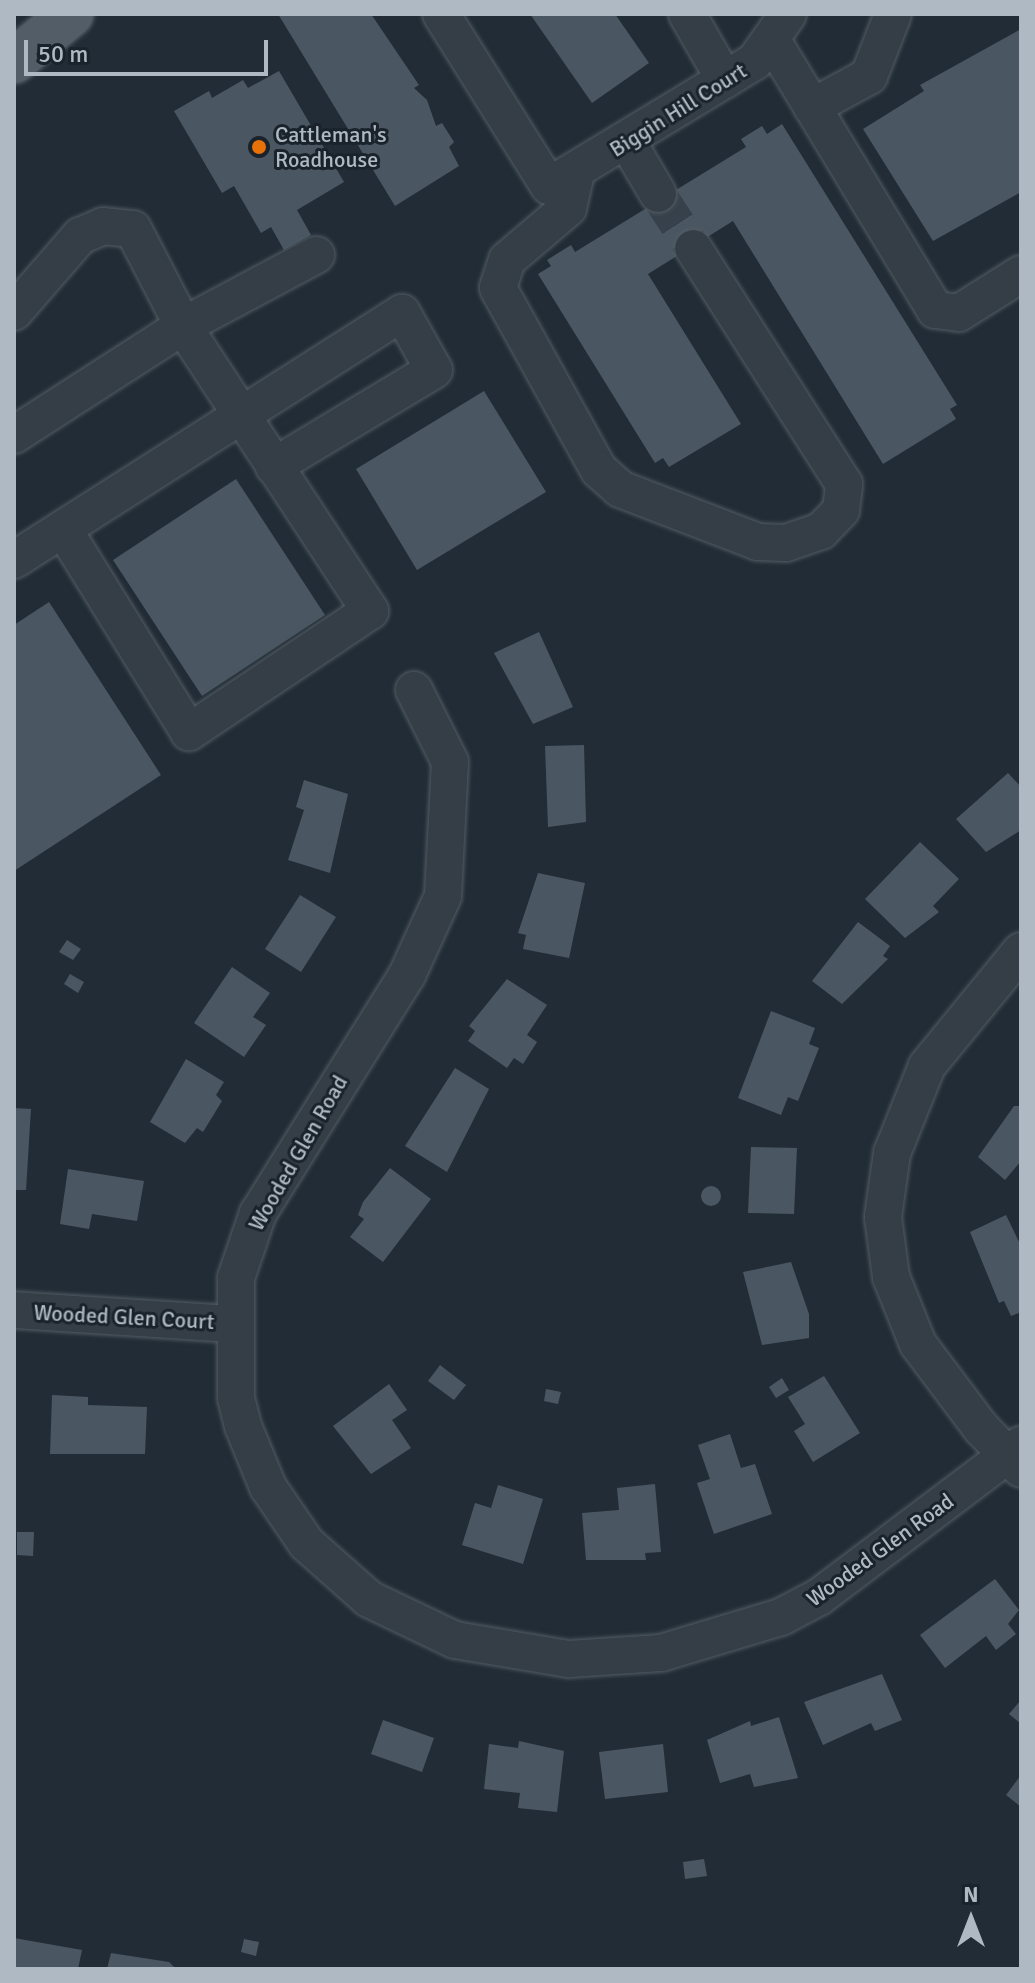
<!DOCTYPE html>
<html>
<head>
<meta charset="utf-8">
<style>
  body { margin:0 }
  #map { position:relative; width:1035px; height:1983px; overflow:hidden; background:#222c36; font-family:Signika,sans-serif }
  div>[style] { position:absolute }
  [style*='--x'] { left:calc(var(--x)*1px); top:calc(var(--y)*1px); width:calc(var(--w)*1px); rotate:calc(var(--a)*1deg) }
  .building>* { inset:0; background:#4a5762 }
  .round { border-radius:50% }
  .minor-tunnel>* { height:36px; margin-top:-18px; transform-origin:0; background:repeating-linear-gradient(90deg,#37414b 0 36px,transparent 0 54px) }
  .roads { filter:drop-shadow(0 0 2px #525c64) drop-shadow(0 0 2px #525c64) }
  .minor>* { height:36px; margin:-18px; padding:0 18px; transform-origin:18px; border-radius:18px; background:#353e47 }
  .major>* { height:44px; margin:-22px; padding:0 22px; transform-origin:22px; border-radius:22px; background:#535d67 }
  .dots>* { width:22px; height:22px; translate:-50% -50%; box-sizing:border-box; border:4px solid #1a232b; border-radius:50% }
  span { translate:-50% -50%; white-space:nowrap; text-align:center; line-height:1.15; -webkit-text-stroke:6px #1a232b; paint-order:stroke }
  .street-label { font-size:22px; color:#afb9c3 }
  .poi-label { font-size:22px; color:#afb9c3 }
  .left { translate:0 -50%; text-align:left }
  .frame { position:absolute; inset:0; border:16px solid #afb9c3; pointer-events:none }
  .north { position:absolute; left:931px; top:1879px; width:80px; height:80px; -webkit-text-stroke:6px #1a232b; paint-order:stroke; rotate:0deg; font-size:22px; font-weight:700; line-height:32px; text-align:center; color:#afb9c3 }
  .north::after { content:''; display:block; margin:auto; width:28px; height:36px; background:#afb9c3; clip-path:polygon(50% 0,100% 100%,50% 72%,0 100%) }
  .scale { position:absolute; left:24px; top:40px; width:244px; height:36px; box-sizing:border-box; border:4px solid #afb9c3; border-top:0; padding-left:10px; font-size:24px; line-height:28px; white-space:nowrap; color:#afb9c3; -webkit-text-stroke:6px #1a232b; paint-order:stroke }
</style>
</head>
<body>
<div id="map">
  <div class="building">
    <div style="clip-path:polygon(278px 14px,371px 14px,419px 85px,414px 88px,427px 100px,436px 126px,442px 123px,454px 142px,449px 147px,459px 166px,395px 206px)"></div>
    <div style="clip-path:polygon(530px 14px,615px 14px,649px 63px,592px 103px)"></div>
    <div style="clip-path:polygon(1021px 29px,1021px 192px,933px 241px,863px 129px,924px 91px,920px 85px)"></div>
    <div style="clip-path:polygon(279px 71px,344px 182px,297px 210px,311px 235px,284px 250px,271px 227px,261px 233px,234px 186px,222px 193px,174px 111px,209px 91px,212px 98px,243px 80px,248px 88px)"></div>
    <div style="clip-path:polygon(782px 124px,957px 405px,950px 409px,956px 419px,883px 464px,733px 221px,648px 274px,741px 424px,669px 467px,663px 458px,655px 463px,538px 274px,551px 266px,547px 260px,571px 245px,575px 252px,746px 147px,741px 139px,762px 126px,767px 134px)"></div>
    <div style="clip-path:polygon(484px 391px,546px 492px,417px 570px,356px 469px)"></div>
    <div style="clip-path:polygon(236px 479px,325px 615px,202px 696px,113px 560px)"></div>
    <div style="clip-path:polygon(49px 602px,161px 775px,14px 871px,14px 625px)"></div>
    <div style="clip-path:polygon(539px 632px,573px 707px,533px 724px,494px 653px)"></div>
    <div style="clip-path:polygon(584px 745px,586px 822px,548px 827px,545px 746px)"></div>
    <div style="clip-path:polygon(1008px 773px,1021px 787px,1021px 830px,986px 852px,956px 819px)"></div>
    <div style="clip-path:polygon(304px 780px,348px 794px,330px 873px,288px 860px,304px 810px,296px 807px)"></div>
    <div style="clip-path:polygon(920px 842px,959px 879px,933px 906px,939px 912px,905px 938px,865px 899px)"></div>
    <div style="clip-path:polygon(538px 873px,585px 883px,569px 958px,523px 949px,526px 935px,518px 933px)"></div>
    <div style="clip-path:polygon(300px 895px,336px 917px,301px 972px,265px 949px)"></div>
    <div style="clip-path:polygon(858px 922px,890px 946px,883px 956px,888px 959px,842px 1004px,812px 981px)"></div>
    <div style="clip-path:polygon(67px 940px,81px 949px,73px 960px,59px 952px)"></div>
    <div style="clip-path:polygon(232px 967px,270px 993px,253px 1017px,266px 1025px,244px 1057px,194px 1023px)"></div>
    <div style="clip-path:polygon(70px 974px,84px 982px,78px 993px,64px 984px)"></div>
    <div style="clip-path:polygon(507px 979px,547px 1005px,527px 1035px,537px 1042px,523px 1064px,514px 1058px,507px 1068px,468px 1041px,475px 1031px,469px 1026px)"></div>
    <div style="clip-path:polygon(771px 1011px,815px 1028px,809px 1044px,819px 1048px,798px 1101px,788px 1097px,781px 1115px,738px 1098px)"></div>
    <div style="clip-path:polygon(186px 1059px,224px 1082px,216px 1095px,222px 1101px,203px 1132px,197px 1128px,185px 1143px,150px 1122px)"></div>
    <div style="clip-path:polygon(455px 1068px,489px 1089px,447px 1172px,405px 1146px)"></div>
    <div style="clip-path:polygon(1014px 1106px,1021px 1106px,1021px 1161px,1005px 1180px,978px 1157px)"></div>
    <div style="clip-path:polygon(14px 1108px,31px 1109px,26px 1190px,14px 1190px)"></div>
    <div style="clip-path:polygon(751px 1147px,797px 1148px,794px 1214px,748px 1213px)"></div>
    <div style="clip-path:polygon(390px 1168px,431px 1199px,383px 1262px,350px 1237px,364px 1219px,358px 1215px,363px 1202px)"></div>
    <div style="clip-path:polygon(68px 1169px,144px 1181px,137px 1221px,92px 1214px,89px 1229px,60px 1224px)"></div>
    <div class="round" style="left:701px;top:1186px;width:20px;height:20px"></div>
    <div style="clip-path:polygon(1006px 1215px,1021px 1246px,1021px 1312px,1011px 1316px,1004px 1301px,999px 1303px,970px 1232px)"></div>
    <div style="clip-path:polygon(791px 1262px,809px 1314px,809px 1338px,762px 1345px,743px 1272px)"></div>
    <div style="clip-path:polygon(440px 1365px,466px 1385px,454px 1400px,428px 1381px)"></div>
    <div style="clip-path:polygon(824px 1376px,860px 1433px,813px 1462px,794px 1431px,805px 1424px,788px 1397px)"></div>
    <div style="clip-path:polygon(782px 1378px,789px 1390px,776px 1398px,769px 1387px)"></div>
    <div style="clip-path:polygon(389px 1384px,407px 1410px,392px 1420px,411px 1448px,371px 1474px,333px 1426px)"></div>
    <div style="clip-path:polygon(546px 1389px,561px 1392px,558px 1404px,544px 1401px)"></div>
    <div style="clip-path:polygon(52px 1395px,88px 1397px,88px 1405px,147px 1407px,145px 1454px,50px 1454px)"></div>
    <div style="clip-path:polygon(730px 1434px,741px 1468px,755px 1464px,772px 1514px,714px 1534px,697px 1483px,710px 1479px,698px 1445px)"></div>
    <div style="clip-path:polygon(655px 1484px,661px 1552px,645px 1553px,646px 1560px,586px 1560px,582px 1513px,619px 1510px,617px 1488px)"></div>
    <div style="clip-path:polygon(498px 1485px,543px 1499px,523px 1564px,462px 1545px,475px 1503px,491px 1508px)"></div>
    <div style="clip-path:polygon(17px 1532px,34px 1532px,33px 1556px,17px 1555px)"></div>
    <div style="clip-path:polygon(995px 1579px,1019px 1610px,1008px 1624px,1016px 1634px,996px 1650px,986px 1636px,945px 1668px,920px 1635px)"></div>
    <div style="clip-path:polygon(882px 1674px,902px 1720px,875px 1731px,871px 1723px,823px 1745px,804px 1702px)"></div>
    <div style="clip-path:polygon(1021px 1700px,1021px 1724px,1009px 1714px)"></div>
    <div style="clip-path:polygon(779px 1717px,798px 1778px,754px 1787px,750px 1774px,720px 1783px,707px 1740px,750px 1721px,751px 1726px)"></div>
    <div style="clip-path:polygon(383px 1720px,434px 1738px,422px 1772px,371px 1754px)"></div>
    <div style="clip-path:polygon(519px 1741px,564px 1751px,557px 1812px,518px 1808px,520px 1793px,484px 1789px,489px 1744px,518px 1748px)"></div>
    <div style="clip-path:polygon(663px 1744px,668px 1792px,605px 1799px,599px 1752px)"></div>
    <div style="clip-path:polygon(1021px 1775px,1021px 1807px,1006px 1795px)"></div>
    <div style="clip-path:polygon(704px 1859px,707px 1876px,685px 1879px,683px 1862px)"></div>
    <div style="clip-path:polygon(14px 1938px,82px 1950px,78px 1969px,14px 1969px)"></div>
    <div style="clip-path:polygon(244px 1939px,259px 1942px,256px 1956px,241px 1952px)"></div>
    <div style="clip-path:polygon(111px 1953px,169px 1962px,176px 1969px,107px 1969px)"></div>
  </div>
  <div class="minor-tunnel">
    <div style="--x:658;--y:194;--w:64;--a:57.1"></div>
  </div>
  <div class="roads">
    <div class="minor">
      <div style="--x:441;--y:14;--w:203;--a:57.9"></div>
      <div style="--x:549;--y:186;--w:241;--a:-31.2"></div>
      <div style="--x:755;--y:61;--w:57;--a:-54.9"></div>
      <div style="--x:687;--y:14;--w:76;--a:60.1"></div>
      <div style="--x:773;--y:42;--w:313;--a:58.8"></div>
      <div style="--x:935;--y:310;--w:24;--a:7"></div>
      <div style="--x:959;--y:313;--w:73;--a:-32.2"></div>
      <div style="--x:812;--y:107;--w:65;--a:-28.5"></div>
      <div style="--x:869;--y:76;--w:66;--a:-68.8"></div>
      <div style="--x:628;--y:143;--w:59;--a:59.5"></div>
      <div style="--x:576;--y:173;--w:36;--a:103"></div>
      <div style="--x:568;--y:208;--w:80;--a:139.6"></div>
      <div style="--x:507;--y:260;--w:29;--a:108"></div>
      <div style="--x:498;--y:288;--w:208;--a:61"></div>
      <div style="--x:599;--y:470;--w:28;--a:42"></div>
      <div style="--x:620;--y:489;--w:148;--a:21"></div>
      <div style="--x:758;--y:542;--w:28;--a:2"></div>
      <div style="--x:786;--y:543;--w:37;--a:-19"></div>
      <div style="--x:821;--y:531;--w:29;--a:-46"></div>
      <div style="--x:841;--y:510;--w:26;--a:-83"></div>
      <div style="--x:844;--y:484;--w:280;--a:-122.6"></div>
      <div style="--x:14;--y:312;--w:101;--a:-49"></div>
      <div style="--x:80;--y:236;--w:25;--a:-23"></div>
      <div style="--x:103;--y:226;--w:30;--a:6"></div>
      <div style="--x:133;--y:229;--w:109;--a:62.7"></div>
      <div style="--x:183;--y:326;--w:341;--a:56.7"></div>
      <div style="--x:370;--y:611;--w:218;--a:146.2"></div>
      <div style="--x:189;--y:732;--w:239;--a:-121.8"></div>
      <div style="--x:14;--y:435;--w:201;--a:-32.8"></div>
      <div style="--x:183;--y:326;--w:151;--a:-28.1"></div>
      <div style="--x:14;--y:560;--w:460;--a:-32.5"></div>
      <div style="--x:402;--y:313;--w:65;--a:60.7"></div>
      <div style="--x:434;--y:370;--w:187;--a:149"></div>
      <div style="--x:414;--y:690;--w:80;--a:63.4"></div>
      <div style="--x:450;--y:762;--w:134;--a:93"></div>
      <div style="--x:443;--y:896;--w:87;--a:114.5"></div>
      <div style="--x:407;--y:975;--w:281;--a:122"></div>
      <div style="--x:258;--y:1213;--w:69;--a:108.7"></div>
      <div style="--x:236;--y:1278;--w:120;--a:90"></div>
      <div style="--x:236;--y:1398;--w:29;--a:76"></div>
      <div style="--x:243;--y:1426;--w:66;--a:67.7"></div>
      <div style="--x:268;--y:1487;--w:68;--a:55.8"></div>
      <div style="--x:306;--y:1543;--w:84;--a:41.6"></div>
      <div style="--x:369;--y:1599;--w:95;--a:25.5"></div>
      <div style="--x:455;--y:1640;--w:116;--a:9.5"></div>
      <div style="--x:569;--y:1659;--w:92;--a:-3.7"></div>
      <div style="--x:661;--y:1653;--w:125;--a:-16.7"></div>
      <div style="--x:781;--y:1617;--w:43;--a:-27.8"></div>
      <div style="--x:819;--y:1597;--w:253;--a:-37"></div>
      <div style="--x:1021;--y:951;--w:149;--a:129.3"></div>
      <div style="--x:927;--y:1066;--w:94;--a:111.9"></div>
      <div style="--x:892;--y:1153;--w:65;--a:98"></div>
      <div style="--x:883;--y:1217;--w:61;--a:82.4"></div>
      <div style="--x:891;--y:1277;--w:72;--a:68.1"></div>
      <div style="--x:918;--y:1344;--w:105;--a:53.1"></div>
      <div style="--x:981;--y:1428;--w:57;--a:45.7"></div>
      <div style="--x:14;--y:1310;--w:219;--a:3.7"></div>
    </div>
    <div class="major">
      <div style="--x:14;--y:61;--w:74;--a:-39.5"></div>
    </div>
  </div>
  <div class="dots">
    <div style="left:259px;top:147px;background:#e8710a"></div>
  </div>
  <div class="street-label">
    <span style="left:678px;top:110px;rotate:-32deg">Biggin Hill Court</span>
    <span style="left:298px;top:1153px;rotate:-60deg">Wooded Glen Road</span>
    <span style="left:124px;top:1317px;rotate:3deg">Wooded Glen Court</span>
    <span style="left:880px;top:1550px;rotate:-36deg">Wooded Glen Road</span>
  </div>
  <div class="poi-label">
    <span class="left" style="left:275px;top:147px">Cattleman's<br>Roadhouse</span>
  </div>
  <div class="frame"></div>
  <div class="north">N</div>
  <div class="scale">50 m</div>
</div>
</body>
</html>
